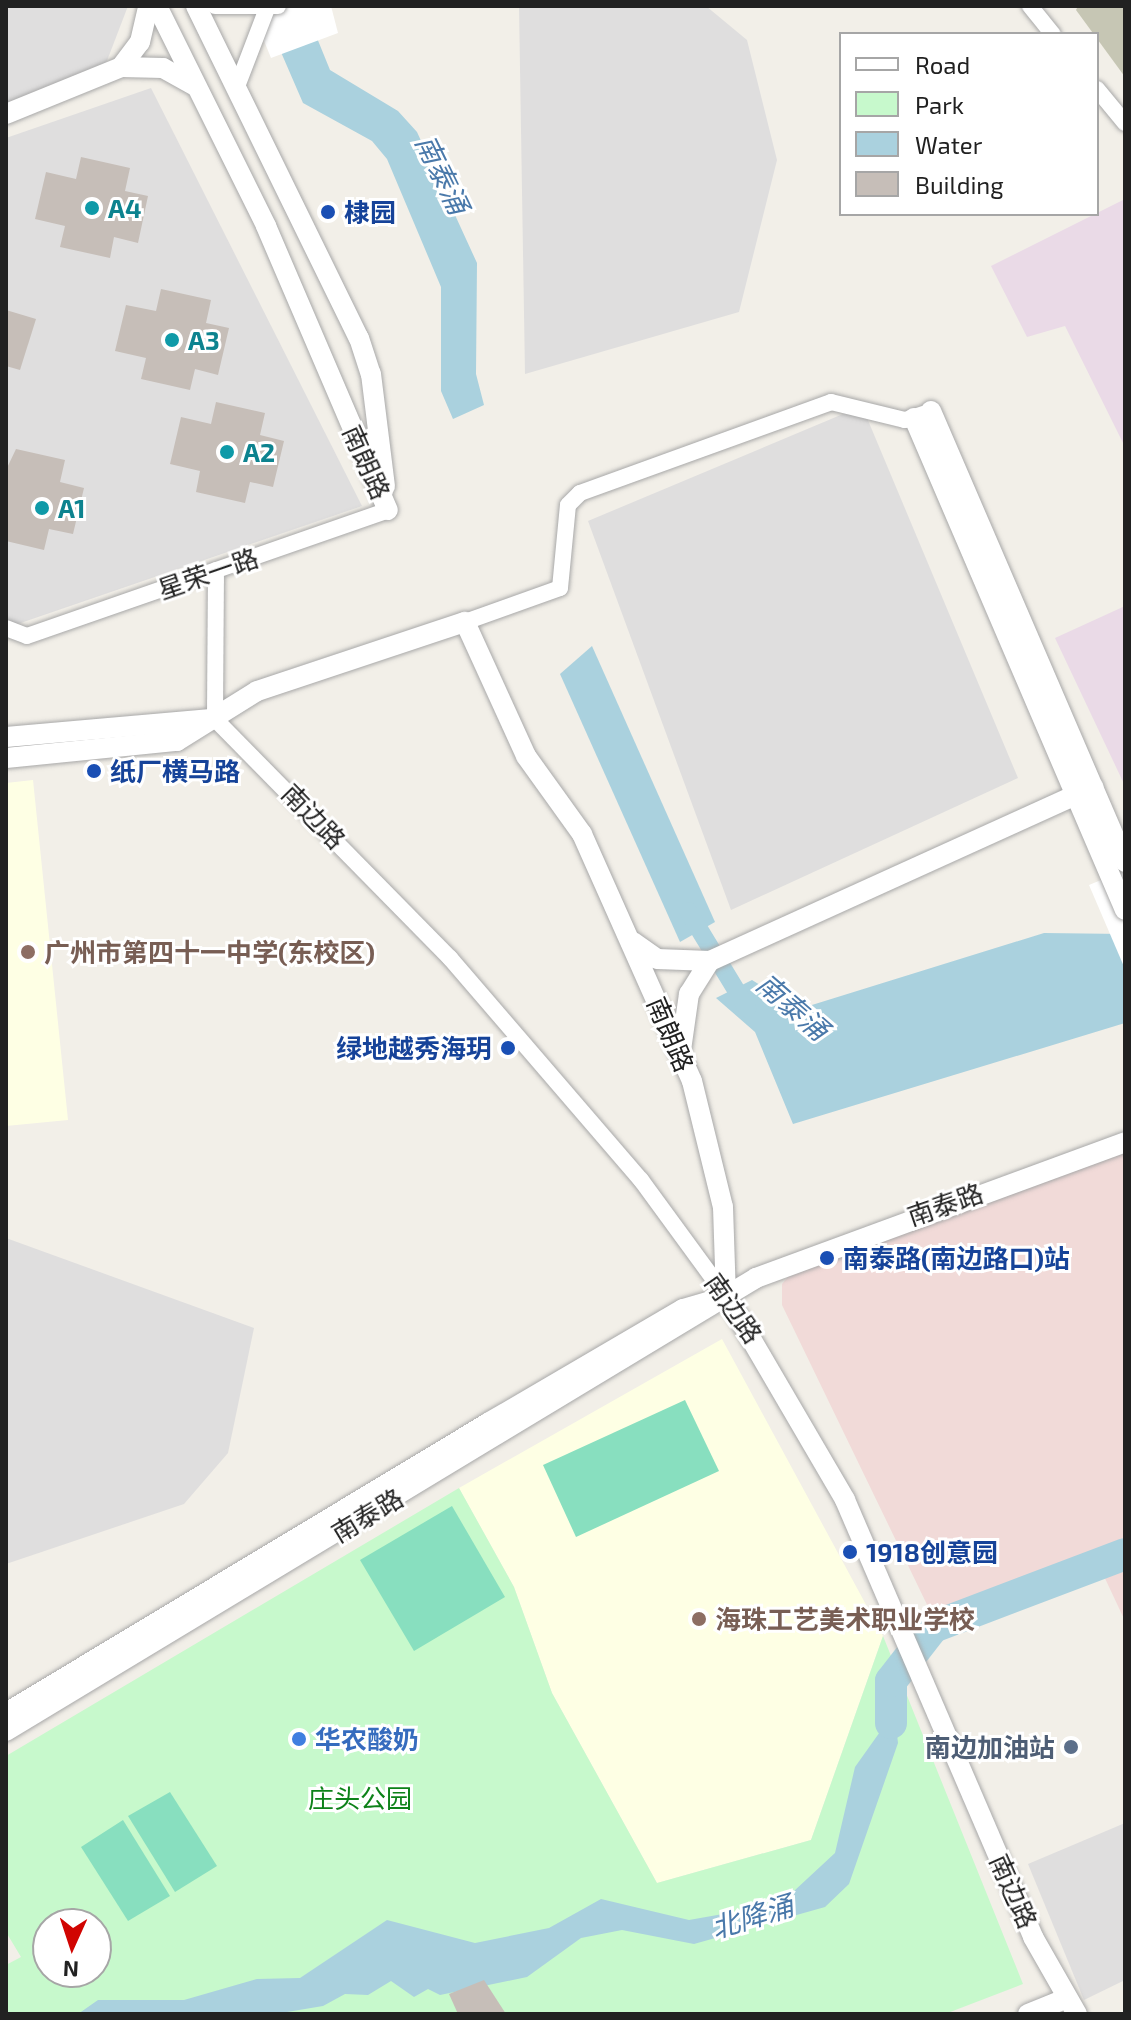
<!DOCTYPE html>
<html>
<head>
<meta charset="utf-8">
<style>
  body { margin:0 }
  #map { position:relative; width:1131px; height:2020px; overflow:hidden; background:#f2efe8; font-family:"Exo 2","Noto Sans SC",sans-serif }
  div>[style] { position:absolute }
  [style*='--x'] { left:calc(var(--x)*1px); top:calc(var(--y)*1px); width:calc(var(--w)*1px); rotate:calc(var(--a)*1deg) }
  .residential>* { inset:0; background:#dfdede }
  .commercial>* { inset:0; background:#f1dad8 }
  .industrial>* { inset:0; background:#eadae7 }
  .education>* { inset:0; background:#feffe4 }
  .construction>* { inset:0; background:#c6c6b4 }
  .park>* { inset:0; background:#c7f9cc }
  .pitch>* { inset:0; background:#88dfbf }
  .water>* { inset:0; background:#aad1de }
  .pier>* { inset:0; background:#fff }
  .canal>* { height:18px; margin:-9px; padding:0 9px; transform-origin:9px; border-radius:9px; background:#aad1de }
  .river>* { height:32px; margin:-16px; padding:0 16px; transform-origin:16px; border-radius:16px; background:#aad1de }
  .building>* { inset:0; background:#c6beb8 }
  .roads { filter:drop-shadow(0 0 2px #a8a8a8) drop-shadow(0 0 2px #a8a8a8) }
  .minor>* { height:16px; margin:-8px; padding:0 8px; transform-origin:8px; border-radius:8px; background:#fff }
  .tertiary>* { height:20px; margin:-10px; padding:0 10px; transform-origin:10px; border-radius:10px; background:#fff }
  .dots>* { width:22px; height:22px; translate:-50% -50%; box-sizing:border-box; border:4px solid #fff; border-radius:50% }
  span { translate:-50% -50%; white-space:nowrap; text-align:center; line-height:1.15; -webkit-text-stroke:6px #fff; paint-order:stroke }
  .culture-label { font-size:26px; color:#0d838f; font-weight:700 }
  .left { translate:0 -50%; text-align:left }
  .transit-label { font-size:26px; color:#164399; font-weight:700 }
  .right { translate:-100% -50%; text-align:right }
  .street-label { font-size:26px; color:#212121 }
  .education-label { font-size:26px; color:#785e54; font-weight:700 }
  .shop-label { font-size:26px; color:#366cbe; font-weight:700 }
  .service-label { font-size:26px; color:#4e5e75; font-weight:700 }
  .park-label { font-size:26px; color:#0d8219 }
  .water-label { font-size:28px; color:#4a79aa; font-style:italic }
  .frame { position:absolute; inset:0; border:8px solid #212121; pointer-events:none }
  .legend { position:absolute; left:839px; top:32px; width:260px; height:184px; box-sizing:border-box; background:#fff; border:2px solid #a6a6a6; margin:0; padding:10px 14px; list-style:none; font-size:24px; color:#212121 }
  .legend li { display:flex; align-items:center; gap:16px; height:40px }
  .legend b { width:40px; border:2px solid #a6a6a6 }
  .north { position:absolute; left:32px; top:1908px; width:80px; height:80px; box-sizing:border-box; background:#fff; border:2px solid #a6a6a6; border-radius:50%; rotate:183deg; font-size:22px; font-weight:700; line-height:32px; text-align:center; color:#212121 }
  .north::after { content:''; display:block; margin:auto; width:28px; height:36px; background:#d10502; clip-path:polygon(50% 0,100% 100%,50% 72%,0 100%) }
</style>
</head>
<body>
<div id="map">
  <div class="residential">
    <div style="clip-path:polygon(6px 6px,128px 6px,105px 66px,6px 104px)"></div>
    <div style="clip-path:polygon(519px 6px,706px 6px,747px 40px,777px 160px,739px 312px,525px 374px)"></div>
    <div style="clip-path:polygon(151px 88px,362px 506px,6px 628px,6px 138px)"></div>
    <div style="clip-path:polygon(862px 406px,1018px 778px,731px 910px,588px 521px)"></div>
    <div style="clip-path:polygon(6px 1238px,254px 1328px,228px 1453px,184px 1504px,6px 1564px)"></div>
    <div style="clip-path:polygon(1125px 1823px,1125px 1980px,1084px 2000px,1028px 1864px)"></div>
  </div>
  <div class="commercial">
    <div style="clip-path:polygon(1125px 1153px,1125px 1621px,1095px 1557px,933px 1617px,782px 1305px,782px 1284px,795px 1268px)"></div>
  </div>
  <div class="industrial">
    <div style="clip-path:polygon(1125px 199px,1125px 447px,1065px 326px,1027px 337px,991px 266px)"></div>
    <div style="clip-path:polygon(1125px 606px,1125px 786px,1055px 638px)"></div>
  </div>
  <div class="education">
    <div style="clip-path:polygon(33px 780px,68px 1120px,6px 1126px,6px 783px)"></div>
    <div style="clip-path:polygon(722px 1339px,883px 1636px,811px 1840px,657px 1883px,552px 1693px,514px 1587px,459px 1488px)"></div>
  </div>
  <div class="construction">
    <div style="clip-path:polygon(1078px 6px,1125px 6px,1125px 77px,1076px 10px)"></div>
  </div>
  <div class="park">
    <div style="clip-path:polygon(evenodd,459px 1488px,514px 1587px,552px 1693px,657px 1883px,811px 1840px,883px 1636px,1023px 1984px,945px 2014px,6px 2014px,6px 1965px,21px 1957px,6px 1932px,6px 1756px,459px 1488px,48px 1924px,96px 1924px,96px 1972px,48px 1972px,48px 1924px)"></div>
  </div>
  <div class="pitch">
    <div style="clip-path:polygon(685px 1400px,719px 1471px,576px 1537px,543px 1465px)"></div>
    <div style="clip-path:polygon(452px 1506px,505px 1597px,414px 1651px,360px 1560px)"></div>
    <div style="clip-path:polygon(170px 1792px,217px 1866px,175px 1892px,128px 1816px)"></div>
    <div style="clip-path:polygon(123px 1820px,170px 1896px,128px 1921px,81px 1847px)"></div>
  </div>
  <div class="water">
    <div style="clip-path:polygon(261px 6px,304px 6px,330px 70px,398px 111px,417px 132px,477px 263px,476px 374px,484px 405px,453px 419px,441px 391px,441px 287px,387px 159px,372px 141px,303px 103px)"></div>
    <div style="clip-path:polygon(592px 646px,715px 922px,680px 942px,560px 674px)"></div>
    <div style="clip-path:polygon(1044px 933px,1125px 934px,1125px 1023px,793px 1124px,755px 1032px,716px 998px,752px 980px,799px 1009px)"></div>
    <div style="clip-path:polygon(891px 1681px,898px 1743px,849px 1884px,825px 1907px,694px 1944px,622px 1930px,581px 1938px,527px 1977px,440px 1995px,428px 1989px,414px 1997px,391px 1981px,368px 1995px,345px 1994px,323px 2006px,275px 2014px,78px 2014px,98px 2000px,184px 2000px,257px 1979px,300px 1978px,387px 1920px,475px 1943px,549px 1928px,601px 1899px,689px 1920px,780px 1904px,835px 1853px,855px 1767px,887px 1722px)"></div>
  </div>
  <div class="pier">
    <div style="clip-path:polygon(250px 6px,331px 6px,338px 33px,271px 58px)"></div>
    <div style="clip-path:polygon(1125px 870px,1125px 969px,1089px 885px)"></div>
  </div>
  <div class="canal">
    <div style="--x:688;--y:911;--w:114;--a:58.7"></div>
  </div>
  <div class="river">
    <div style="--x:891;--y:1723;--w:42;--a:-90"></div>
    <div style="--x:891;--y:1681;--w:68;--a:-52.1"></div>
    <div style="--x:933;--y:1627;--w:205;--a:-20.8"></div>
  </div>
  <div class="building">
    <div style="clip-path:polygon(81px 157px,130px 168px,125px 191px,148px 196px,138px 243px,114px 237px,110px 258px,60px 247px,65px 226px,35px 219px,46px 172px,76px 179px)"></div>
    <div style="clip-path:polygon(161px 289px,211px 300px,206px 323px,229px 328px,218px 375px,195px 369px,190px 390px,141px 379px,146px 358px,115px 351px,126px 305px,156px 311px)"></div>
    <div style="clip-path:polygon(6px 310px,36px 319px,20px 370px,6px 366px)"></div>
    <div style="clip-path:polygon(216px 402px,265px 413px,260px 435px,284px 441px,273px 487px,250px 482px,245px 503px,196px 492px,200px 471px,170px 464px,181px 417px,211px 424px)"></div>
    <div style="clip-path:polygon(16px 449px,65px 460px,60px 482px,84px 488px,73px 534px,49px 529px,44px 550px,6px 541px,6px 470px)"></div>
    <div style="clip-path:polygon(484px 1980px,506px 2014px,458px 2014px,449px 1994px)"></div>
  </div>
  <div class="roads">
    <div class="minor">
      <div style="--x:215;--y:6;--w:63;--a:0"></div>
      <div style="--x:1030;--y:6;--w:36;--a:51"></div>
      <div style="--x:238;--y:84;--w:78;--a:-69"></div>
      <div style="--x:1097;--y:89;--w:44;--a:50.5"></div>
      <div style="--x:216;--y:570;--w:149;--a:90.4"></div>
      <div style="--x:215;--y:719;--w:335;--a:45.5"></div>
      <div style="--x:450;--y:958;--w:293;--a:49.3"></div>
      <div style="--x:641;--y:1180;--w:144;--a:53.8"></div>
      <div style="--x:465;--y:622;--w:101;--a:-19.7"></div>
      <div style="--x:560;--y:588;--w:83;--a:-84.5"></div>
      <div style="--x:568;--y:505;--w:17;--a:-45"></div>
      <div style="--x:580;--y:493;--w:267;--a:-19.9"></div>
      <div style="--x:831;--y:402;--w:76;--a:13.7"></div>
      <div style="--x:905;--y:420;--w:22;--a:-18"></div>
      <div style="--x:6;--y:628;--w:22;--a:21"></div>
      <div style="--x:27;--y:636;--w:382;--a:-19.2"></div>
    </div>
    <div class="tertiary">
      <div style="--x:157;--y:6;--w:246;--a:63.6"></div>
      <div style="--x:266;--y:226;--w:309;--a:66.8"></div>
      <div style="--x:196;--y:6;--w:370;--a:63.9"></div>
      <div style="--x:359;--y:338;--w:38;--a:72"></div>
      <div style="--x:371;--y:374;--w:113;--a:82.9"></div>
      <div style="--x:121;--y:67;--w:31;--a:-53"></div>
      <div style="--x:140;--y:42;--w:37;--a:-77"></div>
      <div style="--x:6;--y:114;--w:124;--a:-22.2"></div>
      <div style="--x:121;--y:67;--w:42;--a:1.4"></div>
      <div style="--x:163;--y:68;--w:38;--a:29"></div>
      <div style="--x:931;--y:411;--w:491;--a:66.7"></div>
      <div style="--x:914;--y:418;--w:535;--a:66.79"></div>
      <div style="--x:6;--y:737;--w:206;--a:-5"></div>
      <div style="--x:6;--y:758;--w:172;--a:-5.7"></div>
      <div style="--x:177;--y:741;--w:94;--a:-32"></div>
      <div style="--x:257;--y:691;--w:219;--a:-18.4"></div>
      <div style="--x:465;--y:622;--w:147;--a:65.5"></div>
      <div style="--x:526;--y:756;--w:96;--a:54.3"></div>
      <div style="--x:582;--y:834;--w:270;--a:66"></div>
      <div style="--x:692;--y:1081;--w:130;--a:76.2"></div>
      <div style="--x:723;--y:1207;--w:89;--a:88.1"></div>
      <div style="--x:633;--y:942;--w:29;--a:35"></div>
      <div style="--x:657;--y:959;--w:53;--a:2.2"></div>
      <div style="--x:710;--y:961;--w:421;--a:-24.4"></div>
      <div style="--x:681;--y:1050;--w:57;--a:-81.9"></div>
      <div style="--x:689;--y:994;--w:39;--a:-58"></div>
      <div style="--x:726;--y:1296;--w:236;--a:59.7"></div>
      <div style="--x:845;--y:1500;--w:476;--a:66.7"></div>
      <div style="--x:1033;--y:1937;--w:89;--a:60.3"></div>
      <div style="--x:6;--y:1713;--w:563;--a:-31.03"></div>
      <div style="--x:488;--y:1423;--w:226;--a:-30.3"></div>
      <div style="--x:683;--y:1309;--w:33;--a:-16"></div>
      <div style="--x:6;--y:1731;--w:876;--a:-31.13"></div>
      <div style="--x:756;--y:1278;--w:393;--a:-20.2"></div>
      <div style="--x:1028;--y:2014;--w:40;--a:-22"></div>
    </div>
  </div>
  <div class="dots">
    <div style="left:92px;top:208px;background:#0f9aa8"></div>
    <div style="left:328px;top:212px;background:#1a4fb4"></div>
    <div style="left:172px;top:340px;background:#0f9aa8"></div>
    <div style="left:227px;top:452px;background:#0f9aa8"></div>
    <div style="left:42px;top:508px;background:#0f9aa8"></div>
    <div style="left:94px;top:771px;background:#1a4fb4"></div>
    <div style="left:28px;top:952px;background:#8d6e63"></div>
    <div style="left:508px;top:1048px;background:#1a4fb4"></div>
    <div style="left:827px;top:1258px;background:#1a4fb4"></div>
    <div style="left:850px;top:1552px;background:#1a4fb4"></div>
    <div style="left:699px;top:1619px;background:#8d6e63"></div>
    <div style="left:299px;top:1739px;background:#3f7fe0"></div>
    <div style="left:1071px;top:1747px;background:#5c6f8a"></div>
  </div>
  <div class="culture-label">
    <span class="left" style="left:108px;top:208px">A4</span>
    <span class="left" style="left:188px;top:340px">A3</span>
    <span class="left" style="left:243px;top:452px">A2</span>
    <span class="left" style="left:58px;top:508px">A1</span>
  </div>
  <div class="transit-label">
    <span class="left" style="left:344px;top:212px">棣园</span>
    <span class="left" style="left:110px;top:771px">纸厂横马路</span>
    <span class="right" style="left:492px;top:1048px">绿地越秀海玥</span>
    <span class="left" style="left:843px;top:1258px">南泰路(南边路口)站</span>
    <span class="left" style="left:866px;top:1552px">1918创意园</span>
  </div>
  <div class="street-label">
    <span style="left:367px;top:462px;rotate:66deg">南朗路</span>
    <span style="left:208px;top:573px;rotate:-19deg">星荣一路</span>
    <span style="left:314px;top:816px;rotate:46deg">南边路</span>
    <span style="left:671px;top:1034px;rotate:67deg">南朗路</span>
    <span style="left:945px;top:1204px;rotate:-19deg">南泰路</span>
    <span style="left:734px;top:1308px;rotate:55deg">南边路</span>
    <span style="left:367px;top:1515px;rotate:-31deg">南泰路</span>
    <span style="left:1014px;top:1891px;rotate:66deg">南边路</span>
  </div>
  <div class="education-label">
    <span class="left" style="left:44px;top:952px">广州市第四十一中学(东校区)</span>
    <span class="left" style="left:715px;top:1619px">海珠工艺美术职业学校</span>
  </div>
  <div class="shop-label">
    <span class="left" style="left:315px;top:1739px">华农酸奶</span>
  </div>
  <div class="service-label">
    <span class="right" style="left:1055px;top:1747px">南边加油站</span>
  </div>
  <div class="park-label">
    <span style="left:360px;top:1798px">庄头公园</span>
  </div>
  <div class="water-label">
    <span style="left:443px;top:174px;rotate:64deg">南泰涌</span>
    <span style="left:793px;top:1006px;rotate:41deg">南泰涌</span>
    <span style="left:752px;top:1916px;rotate:-17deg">北降涌</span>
  </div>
  <div class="frame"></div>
  <ul class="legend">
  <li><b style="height:10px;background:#fff"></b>Road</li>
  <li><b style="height:22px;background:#c7f9cc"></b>Park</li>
  <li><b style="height:22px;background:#aad1de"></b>Water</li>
  <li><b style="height:22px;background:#c6beb8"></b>Building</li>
  </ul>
  <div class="north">N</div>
</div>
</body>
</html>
